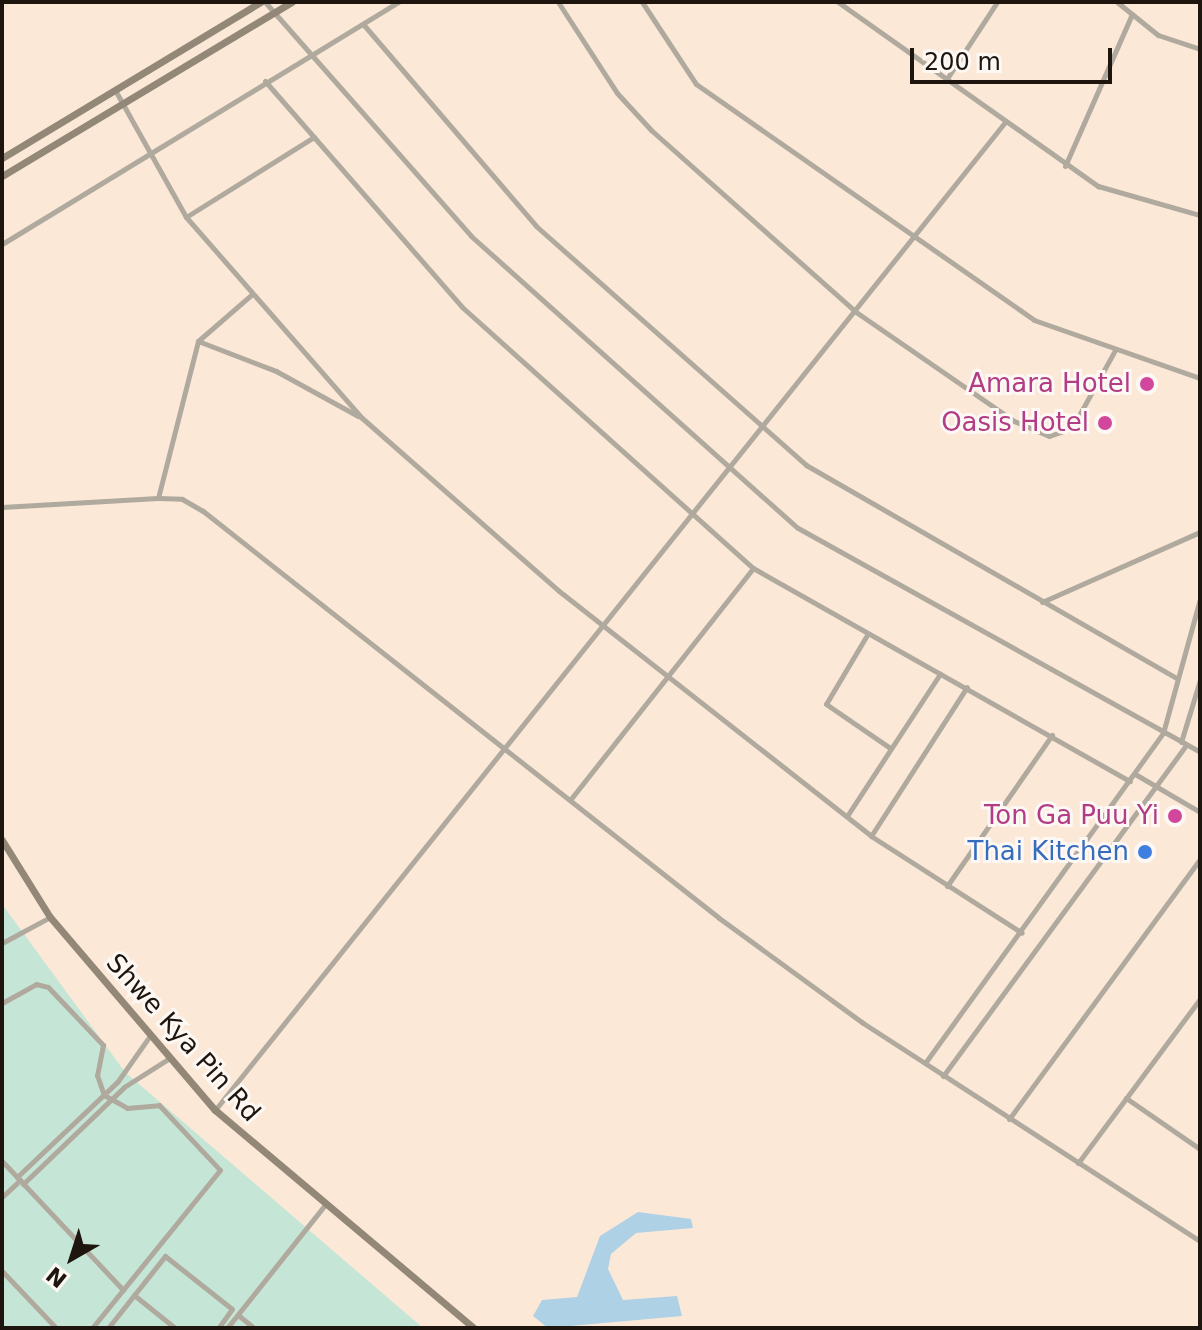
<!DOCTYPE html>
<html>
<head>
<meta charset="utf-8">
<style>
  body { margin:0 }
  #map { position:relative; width:1202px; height:1330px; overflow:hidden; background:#fce8d7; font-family:"DejaVu Sans",sans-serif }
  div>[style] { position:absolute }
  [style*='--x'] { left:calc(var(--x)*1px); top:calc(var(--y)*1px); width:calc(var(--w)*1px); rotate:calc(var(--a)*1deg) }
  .green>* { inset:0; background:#c5e6d6 }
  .water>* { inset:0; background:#afd1e6 }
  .street>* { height:5px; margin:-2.5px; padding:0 2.5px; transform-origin:2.5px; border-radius:2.5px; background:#b0a99e }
  .secondary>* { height:7px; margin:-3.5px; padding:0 3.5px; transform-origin:3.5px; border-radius:3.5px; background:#938878 }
  .dots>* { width:22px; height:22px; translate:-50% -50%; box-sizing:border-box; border:4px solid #fdf8f4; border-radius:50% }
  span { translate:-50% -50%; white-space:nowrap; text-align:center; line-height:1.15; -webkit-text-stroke:6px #fdf8f4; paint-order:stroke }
  .hotel-label { font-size:26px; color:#b23c85 }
  .right { translate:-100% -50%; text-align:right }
  .shop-label { font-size:26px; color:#366cbe }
  .street-label { font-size:26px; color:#1e150e }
  .frame { position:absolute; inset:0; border:4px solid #1e150e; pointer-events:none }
  .north { position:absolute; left:32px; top:1218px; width:80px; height:80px; -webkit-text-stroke:6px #fdf8f4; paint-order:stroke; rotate:219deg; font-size:22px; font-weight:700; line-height:32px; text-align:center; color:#1e150e }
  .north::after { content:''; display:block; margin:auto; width:28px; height:36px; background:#1e150e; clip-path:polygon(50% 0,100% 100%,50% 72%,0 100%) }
  .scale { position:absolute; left:910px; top:48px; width:202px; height:36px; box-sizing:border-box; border:4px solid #1e150e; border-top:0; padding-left:10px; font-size:24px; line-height:28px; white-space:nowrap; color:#1e150e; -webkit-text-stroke:6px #fdf8f4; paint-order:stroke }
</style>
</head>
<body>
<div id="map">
  <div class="green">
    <div style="clip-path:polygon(2px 904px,125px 1072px,423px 1328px,2px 1328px)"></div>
  </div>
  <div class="water">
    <div style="clip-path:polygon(638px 1212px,691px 1219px,693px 1228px,636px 1233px,611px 1254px,608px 1269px,623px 1300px,677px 1296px,682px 1316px,548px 1328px,533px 1316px,542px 1300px,577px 1297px,600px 1236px)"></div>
  </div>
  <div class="street">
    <div style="--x:265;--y:2;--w:312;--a:48.6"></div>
    <div style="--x:471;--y:236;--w:438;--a:41.8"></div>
    <div style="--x:798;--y:528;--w:460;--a:29.1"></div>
    <div style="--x:558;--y:2;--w:108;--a:57"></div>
    <div style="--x:617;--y:93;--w:50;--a:47.4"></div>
    <div style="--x:651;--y:130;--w:274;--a:41.6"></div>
    <div style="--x:856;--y:312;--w:192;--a:34.6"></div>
    <div style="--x:1014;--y:421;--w:38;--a:23"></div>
    <div style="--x:1049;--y:436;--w:24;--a:-19"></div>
    <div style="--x:1072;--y:428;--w:87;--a:-61.1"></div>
    <div style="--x:642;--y:2;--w:98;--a:56.6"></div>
    <div style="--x:696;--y:84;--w:412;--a:34.9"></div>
    <div style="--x:1034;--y:320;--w:176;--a:19.3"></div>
    <div style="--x:838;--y:2;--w:319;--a:35.3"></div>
    <div style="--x:1098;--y:186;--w:106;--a:15.9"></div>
    <div style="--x:1117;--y:2;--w:53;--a:38.8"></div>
    <div style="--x:1158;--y:35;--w:44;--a:18.4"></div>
    <div style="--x:363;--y:24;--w:266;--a:49.4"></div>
    <div style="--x:536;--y:226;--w:361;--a:41.5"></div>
    <div style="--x:806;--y:465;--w:428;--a:29.9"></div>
    <div style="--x:948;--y:77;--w:90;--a:-56.8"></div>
    <div style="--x:265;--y:81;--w:300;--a:48.9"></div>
    <div style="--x:462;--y:307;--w:391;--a:41.9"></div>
    <div style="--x:753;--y:568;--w:433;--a:29.5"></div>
    <div style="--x:115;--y:90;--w:145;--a:60.8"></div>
    <div style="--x:186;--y:217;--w:267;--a:48.8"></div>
    <div style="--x:362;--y:418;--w:262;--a:41.3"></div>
    <div style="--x:559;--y:591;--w:397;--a:38.1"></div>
    <div style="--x:871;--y:836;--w:179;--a:32.7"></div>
    <div style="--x:1065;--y:166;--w:166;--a:-66.2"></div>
    <div style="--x:186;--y:217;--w:151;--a:-32"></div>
    <div style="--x:2;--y:244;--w:465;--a:-31.4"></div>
    <div style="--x:198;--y:341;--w:84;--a:21"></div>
    <div style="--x:276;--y:371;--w:94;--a:28.8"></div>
    <div style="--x:158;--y:498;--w:162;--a:-75.7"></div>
    <div style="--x:198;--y:341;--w:72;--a:-41"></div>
    <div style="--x:2;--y:507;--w:156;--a:-3.3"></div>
    <div style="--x:158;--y:498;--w:24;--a:2"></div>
    <div style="--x:182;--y:499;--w:24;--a:30"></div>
    <div style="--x:203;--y:511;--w:657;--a:38.26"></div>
    <div style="--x:719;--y:918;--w:178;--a:36.1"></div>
    <div style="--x:863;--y:1023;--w:401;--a:32.9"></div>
    <div style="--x:1042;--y:602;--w:173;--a:-23.9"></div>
    <div style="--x:867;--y:635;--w:80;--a:120.7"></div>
    <div style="--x:826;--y:704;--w:78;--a:34.5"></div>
    <div style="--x:1181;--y:742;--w:65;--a:-73"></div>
    <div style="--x:1135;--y:774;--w:75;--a:30.3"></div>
    <div style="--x:570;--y:800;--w:295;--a:-51.7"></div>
    <div style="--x:847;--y:816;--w:170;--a:-56.8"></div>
    <div style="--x:871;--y:836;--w:177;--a:-57.2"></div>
    <div style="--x:947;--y:886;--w:184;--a:-55.2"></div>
    <div style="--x:2;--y:943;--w:55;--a:-28.4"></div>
    <div style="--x:2;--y:1003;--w:39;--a:-29"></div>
    <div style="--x:36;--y:984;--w:12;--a:14"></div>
    <div style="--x:48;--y:987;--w:80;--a:46.5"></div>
    <div style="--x:103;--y:1045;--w:31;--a:101"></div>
    <div style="--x:97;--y:1075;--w:21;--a:71"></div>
    <div style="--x:104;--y:1095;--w:26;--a:29"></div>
    <div style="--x:127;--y:1108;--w:32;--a:-5"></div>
    <div style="--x:159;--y:1105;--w:89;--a:46.8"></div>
    <div style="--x:220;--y:1170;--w:203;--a:129"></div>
    <div style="--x:925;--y:1063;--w:407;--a:-54.2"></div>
    <div style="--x:1163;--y:733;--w:139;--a:-74.6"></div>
    <div style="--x:943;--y:1076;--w:411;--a:-53.7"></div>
    <div style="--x:1126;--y:1098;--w:90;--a:34.6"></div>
    <div style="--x:215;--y:1110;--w:1266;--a:-51.35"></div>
    <div style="--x:1009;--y:1119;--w:323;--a:-53.7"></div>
    <div style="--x:2;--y:1161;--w:177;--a:46.8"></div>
    <div style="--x:1078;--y:1163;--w:204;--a:-53.4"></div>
    <div style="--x:17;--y:1177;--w:139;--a:-43.5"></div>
    <div style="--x:118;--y:1081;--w:54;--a:-54.8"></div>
    <div style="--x:23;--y:1184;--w:140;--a:-43.8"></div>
    <div style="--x:124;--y:1087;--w:52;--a:-32.5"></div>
    <div style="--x:2;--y:1197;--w:25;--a:-43"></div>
    <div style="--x:2;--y:1271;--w:79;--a:46.5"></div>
    <div style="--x:134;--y:1295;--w:53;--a:38.8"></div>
    <div style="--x:238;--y:1315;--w:21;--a:39"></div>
    <div style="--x:108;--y:1328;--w:92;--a:-51.6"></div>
    <div style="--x:165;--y:1256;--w:85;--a:38.3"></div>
    <div style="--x:232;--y:1309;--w:24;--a:126"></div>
    <div style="--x:227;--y:1328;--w:157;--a:-51.5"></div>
  </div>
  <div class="secondary">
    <div style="--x:2;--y:158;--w:302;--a:-31.1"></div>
    <div style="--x:2;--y:176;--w:338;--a:-31"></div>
    <div style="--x:2;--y:840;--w:91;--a:58.1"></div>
    <div style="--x:50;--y:917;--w:254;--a:49.5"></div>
    <div style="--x:215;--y:1110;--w:339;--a:40.1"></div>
  </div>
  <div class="dots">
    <div style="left:1147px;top:384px;background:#d1479c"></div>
    <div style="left:1105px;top:423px;background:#d1479c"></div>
    <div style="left:1175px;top:816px;background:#d1479c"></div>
    <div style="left:1145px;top:852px;background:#3f7fe0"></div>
  </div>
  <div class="hotel-label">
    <span class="right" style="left:1131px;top:384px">Amara Hotel</span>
    <span class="right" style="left:1089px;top:423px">Oasis Hotel</span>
    <span class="right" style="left:1159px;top:816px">Ton Ga Puu Yi</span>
  </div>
  <div class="shop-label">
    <span class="right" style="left:1129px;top:852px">Thai Kitchen</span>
  </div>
  <div class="street-label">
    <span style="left:183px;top:1038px;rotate:48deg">Shwe Kya Pin Rd</span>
  </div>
  <div class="frame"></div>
  <div class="north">N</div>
  <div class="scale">200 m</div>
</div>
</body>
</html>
